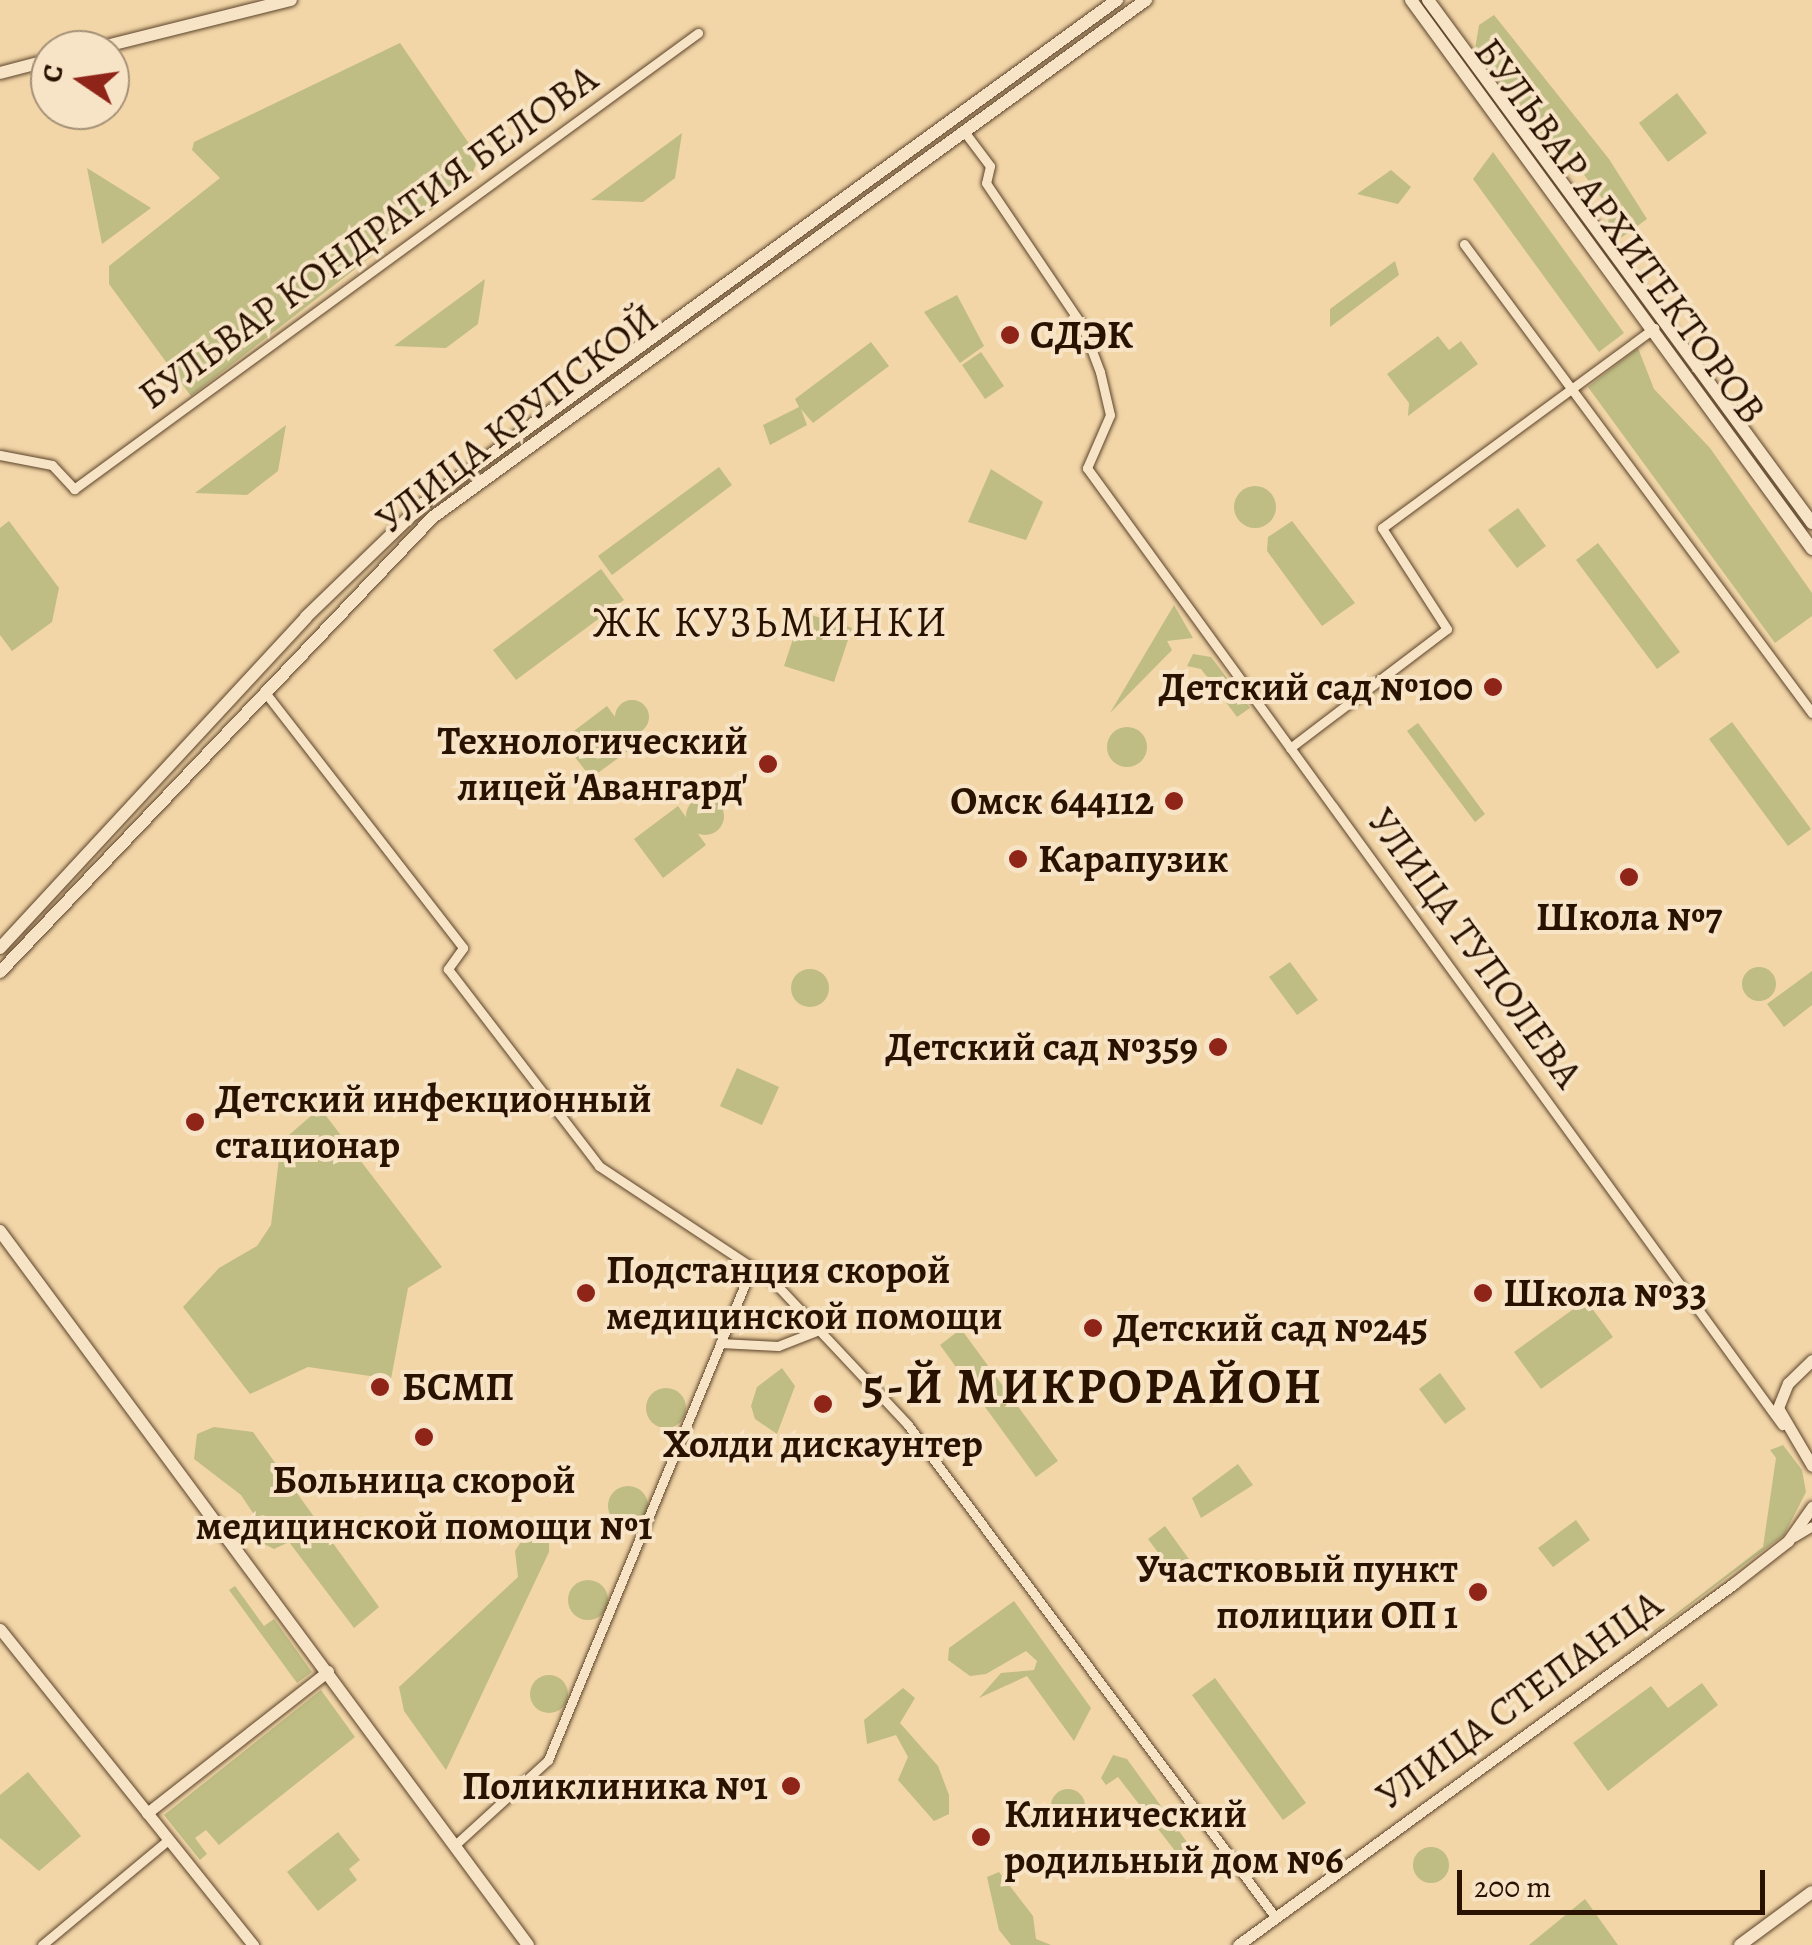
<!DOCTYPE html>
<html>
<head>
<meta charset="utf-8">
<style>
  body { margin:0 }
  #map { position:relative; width:1812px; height:1945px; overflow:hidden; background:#f2d6a8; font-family:Alegreya,serif }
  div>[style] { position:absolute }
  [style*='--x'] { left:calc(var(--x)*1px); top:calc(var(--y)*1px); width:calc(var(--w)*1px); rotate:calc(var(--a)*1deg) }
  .green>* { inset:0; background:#bfbc84 }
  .round { border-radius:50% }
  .roads { filter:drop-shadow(0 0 2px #5c432a) drop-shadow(0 0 2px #5c432a) }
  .minor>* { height:9px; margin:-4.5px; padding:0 4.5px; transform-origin:4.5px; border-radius:4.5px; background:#f7e4c6 }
  .tertiary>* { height:11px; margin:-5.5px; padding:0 5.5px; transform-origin:5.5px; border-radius:5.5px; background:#f7e4c6 }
  .secondary>* { height:12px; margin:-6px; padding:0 6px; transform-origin:6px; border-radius:6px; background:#f7e4c6 }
  .dots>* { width:28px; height:28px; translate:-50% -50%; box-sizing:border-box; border:5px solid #f7e4c6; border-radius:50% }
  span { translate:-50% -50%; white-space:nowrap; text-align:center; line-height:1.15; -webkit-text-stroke:8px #f7e4c6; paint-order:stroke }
  .street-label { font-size:40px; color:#2a1200 }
  .poi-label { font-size:40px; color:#2a1200; font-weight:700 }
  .left { translate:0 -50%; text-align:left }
  .right { translate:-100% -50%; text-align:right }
  .neighbourhood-label { font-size:42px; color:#2a1200; letter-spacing:2.5px }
  .district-label { font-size:50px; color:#2a1200; font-weight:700; letter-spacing:2.5px }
  .north { position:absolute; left:30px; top:30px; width:100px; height:100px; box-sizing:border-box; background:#f7e4c6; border:2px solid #a59077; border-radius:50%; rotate:283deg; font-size:28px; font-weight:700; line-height:40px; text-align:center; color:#2a1200 }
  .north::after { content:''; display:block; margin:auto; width:35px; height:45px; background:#8f2418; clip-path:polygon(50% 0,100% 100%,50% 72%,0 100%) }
  .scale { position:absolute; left:1457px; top:1870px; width:308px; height:45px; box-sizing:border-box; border:5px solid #2a1200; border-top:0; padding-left:12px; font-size:30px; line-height:35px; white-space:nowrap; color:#2a1200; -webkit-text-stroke:8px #f7e4c6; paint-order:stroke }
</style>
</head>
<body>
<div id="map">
  <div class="green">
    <div style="clip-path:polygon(1494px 15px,1609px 159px,1647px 219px,1618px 240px,1607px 232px,1610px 209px,1566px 151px,1547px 149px,1475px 49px,1479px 25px)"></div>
    <div style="clip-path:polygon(400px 43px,470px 145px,476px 164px,470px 180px,191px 396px,109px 284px,109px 266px,220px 178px,192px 150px,194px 142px)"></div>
    <div style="clip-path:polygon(1677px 93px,1707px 133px,1668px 162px,1639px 123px)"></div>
    <div style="clip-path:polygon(682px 133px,675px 178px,643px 202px,591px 200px)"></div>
    <div style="clip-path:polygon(1493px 152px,1624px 333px,1599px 352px,1473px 179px)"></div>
    <div style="clip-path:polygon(87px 168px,151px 208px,102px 244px)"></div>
    <div style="clip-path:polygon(1391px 170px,1411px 187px,1398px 204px,1357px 194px)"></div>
    <div style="clip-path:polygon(1395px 261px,1399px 275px,1330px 327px,1330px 309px)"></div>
    <div style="clip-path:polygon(485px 279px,478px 324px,446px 348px,394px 346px)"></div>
    <div style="clip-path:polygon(957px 295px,984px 346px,960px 363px,924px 312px)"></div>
    <div style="clip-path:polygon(1438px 336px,1449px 350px,1461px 341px,1478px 364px,1408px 416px,1409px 403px,1387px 374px)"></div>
    <div style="clip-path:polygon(871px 342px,889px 366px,813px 423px,801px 409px,807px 425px,770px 445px,763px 425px,799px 407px,795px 399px)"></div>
    <div style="clip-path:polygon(1638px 348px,1654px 389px,1710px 448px,1812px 593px,1812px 616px,1775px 643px,1588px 387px)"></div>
    <div style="clip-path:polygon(981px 352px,1004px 386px,985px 399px,962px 365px)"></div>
    <div style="clip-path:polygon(286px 425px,278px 471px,247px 495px,195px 493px)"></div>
    <div style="clip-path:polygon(719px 467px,732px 485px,612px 575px,598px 556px)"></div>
    <div style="clip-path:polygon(991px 469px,1043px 502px,1026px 540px,968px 522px)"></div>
    <div class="round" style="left:1234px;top:486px;width:42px;height:42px"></div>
    <div style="clip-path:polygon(1518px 508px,1546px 546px,1517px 568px,1488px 530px)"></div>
    <div style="clip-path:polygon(9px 521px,59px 588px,52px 622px,12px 651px,0 635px,0 528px)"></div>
    <div style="clip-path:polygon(1292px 521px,1355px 603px,1322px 626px,1267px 551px,1268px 537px)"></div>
    <div style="clip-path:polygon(1598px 543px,1680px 652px,1657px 669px,1576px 560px)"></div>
    <div style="clip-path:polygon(601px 569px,624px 600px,516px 680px,493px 650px)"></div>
    <div style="clip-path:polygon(1174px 605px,1193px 638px,1167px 641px,1172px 650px,1110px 713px)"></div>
    <div style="clip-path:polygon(802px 612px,852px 628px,834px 682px,784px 666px)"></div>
    <div style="clip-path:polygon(1193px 654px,1211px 657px,1250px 708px,1237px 717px,1201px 669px,1187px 666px)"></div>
    <div class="round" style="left:615px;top:700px;width:34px;height:34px"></div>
    <div style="clip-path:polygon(607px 706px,636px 745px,591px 778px,562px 740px)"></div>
    <div style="clip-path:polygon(1732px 722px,1811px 829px,1788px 846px,1709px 739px)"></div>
    <div style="clip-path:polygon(1418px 723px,1485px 814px,1475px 822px,1407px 731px)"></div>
    <div class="round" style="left:1107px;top:727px;width:40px;height:40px"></div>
    <div class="round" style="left:686px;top:797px;width:38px;height:38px"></div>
    <div style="clip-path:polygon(678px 806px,706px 845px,663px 878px,634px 839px)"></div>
    <div style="clip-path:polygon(1290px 962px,1318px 1000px,1297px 1015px,1269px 977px)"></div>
    <div class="round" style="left:1742px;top:967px;width:34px;height:34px"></div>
    <div class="round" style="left:791px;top:969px;width:38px;height:38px"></div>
    <div style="clip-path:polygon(1812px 971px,1812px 1005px,1784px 1027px,1767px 1004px)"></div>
    <div style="clip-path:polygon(737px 1068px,779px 1087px,762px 1125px,720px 1106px)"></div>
    <div style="clip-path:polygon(320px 1108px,442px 1267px,408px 1288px,391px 1379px,308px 1367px,250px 1394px,183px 1307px,219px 1268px,257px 1246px,271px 1225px,281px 1142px)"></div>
    <div style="clip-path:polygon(1586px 1300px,1613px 1337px,1541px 1389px,1514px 1352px)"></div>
    <div style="clip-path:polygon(961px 1329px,1058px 1461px,1036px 1477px,940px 1345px)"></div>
    <div style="clip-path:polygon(782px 1368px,795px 1386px,777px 1434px,755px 1419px,751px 1406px,757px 1387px)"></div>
    <div style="clip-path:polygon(1440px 1373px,1466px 1409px,1445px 1424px,1419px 1389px)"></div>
    <div class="round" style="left:646px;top:1388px;width:40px;height:40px"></div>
    <div style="clip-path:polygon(214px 1427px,253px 1432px,379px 1607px,354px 1628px,289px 1542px,274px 1549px,250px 1537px,259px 1522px,241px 1495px,194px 1459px,197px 1434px)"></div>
    <div style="clip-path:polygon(1783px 1445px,1802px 1470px,1806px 1492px,1784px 1535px,1608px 1666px,1763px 1547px,1776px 1458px,1770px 1450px)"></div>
    <div style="clip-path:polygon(1238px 1464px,1253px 1485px,1201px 1518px,1192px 1498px)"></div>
    <div class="round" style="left:608px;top:1486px;width:40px;height:40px"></div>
    <div style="clip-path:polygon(1576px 1520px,1590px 1540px,1553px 1567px,1538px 1548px)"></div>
    <div style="clip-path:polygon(531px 1526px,549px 1540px,549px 1552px,446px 1770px,404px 1711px,399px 1687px,518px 1577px,515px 1551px)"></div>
    <div style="clip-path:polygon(1165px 1526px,1191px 1562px,1174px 1574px,1148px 1539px)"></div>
    <div class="round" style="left:568px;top:1580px;width:40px;height:40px"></div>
    <div style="clip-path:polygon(235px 1586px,264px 1626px,274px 1619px,312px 1672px,297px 1683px,229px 1590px)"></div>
    <div style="clip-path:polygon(1014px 1601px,1091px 1708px,1074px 1741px,1027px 1676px,979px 1698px,1001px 1673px,1034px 1670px,1037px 1661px,1026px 1651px,986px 1674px,970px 1676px,948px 1660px,949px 1648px)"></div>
    <div class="round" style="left:530px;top:1675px;width:38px;height:38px"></div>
    <div style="clip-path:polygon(1215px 1678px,1306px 1803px,1283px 1820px,1192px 1695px)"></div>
    <div style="clip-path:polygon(1702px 1683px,1718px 1705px,1608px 1791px,1573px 1743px,1651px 1686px,1668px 1708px)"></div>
    <div style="clip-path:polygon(903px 1688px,915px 1698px,900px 1723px,938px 1766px,949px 1795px,949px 1814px,934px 1821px,898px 1780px,908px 1757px,896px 1735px,867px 1744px,864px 1720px)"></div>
    <div style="clip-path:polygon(321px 1690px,355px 1737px,219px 1845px,206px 1830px,195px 1838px,207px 1854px,200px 1860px,164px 1815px)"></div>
    <div style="clip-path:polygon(1113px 1755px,1127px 1759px,1205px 1867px,1189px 1869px,1118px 1777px,1106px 1785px,1101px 1778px)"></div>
    <div style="clip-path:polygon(28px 1772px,81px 1836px,39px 1871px,0 1838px,0 1795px)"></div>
    <div class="round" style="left:1051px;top:1789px;width:34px;height:34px"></div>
    <div style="clip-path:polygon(338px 1832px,360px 1860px,349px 1869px,357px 1880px,318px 1911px,287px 1872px)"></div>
    <div class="round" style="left:1413px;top:1847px;width:36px;height:36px"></div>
    <div style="clip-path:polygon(999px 1872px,1033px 1916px,1036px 1939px,1051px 1945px,1011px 1945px,999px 1930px,987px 1877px)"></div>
    <div style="clip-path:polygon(1585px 1899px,1618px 1945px,1529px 1945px)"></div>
  </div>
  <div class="roads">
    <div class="minor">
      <div style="--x:963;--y:130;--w:45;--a:53.1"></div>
      <div style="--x:990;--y:166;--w:17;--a:103"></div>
      <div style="--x:986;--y:183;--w:174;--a:56"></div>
      <div style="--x:1083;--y:327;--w:48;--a:69.3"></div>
      <div style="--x:1100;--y:372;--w:44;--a:76.9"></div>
      <div style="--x:1110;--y:415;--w:58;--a:113.5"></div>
      <div style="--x:1087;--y:468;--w:1183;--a:54.01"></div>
      <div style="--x:1464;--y:244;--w:584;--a:53.42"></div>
      <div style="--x:0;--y:455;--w:53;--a:10.9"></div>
      <div style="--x:52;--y:465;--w:33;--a:47"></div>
      <div style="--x:74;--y:489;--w:773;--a:-36.16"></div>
      <div style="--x:264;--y:691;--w:325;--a:52.2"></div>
      <div style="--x:463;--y:948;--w:26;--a:126"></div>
      <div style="--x:448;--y:969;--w:248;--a:52.5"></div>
      <div style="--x:599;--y:1166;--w:209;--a:33.5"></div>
      <div style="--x:773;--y:1281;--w:197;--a:46.8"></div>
      <div style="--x:908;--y:1425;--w:615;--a:53.26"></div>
      <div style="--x:1290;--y:748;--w:197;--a:-37.2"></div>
      <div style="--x:1447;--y:629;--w:120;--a:-122.8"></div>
      <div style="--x:1382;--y:528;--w:338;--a:-36.3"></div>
      <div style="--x:720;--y:1343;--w:58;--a:3"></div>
      <div style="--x:778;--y:1346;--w:44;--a:-21.3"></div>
      <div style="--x:1794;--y:1537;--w:21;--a:-31"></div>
      <div style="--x:455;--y:1845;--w:126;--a:-42.4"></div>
      <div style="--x:548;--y:1760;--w:534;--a:-67.52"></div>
      <div style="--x:42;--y:1945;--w:164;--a:-39.8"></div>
    </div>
    <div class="tertiary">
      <div style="--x:1812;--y:1360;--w:33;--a:136"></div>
      <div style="--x:1788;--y:1383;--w:27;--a:112"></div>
      <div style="--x:1778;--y:1408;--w:67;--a:59.6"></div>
      <div style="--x:0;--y:1629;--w:405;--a:51.3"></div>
      <div style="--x:147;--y:1813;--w:230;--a:-38.1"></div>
      <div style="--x:1238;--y:1945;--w:613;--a:-36.1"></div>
      <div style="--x:1733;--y:1584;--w:70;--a:-38"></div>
      <div style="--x:1788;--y:1541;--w:42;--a:-54.8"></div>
    </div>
    <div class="secondary">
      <div style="--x:1411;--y:0;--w:680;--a:53.85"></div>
      <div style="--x:1428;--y:0;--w:649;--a:53.71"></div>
      <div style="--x:90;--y:50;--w:207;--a:-14"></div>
      <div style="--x:0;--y:73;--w:52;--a:-14.6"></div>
      <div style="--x:0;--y:948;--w:451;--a:-47.2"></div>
      <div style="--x:306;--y:617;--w:163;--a:-44"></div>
      <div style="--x:423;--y:504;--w:858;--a:-35.99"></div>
      <div style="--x:0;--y:972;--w:628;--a:-46.42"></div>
      <div style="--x:433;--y:517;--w:881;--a:-35.95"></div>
      <div style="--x:0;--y:1231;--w:888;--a:53.52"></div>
      <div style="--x:1740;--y:1945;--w:89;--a:-36.4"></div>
    </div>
  </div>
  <div class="dots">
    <div style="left:1010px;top:335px;background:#8f2418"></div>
    <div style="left:1493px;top:687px;background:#8f2418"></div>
    <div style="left:768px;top:764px;background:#8f2418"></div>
    <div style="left:1174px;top:801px;background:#8f2418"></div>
    <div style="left:1018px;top:859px;background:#8f2418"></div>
    <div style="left:1629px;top:877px;background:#8f2418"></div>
    <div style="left:1218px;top:1047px;background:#8f2418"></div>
    <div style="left:195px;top:1122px;background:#8f2418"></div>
    <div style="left:586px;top:1293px;background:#8f2418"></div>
    <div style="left:1483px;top:1293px;background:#8f2418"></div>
    <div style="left:1093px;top:1328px;background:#8f2418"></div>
    <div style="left:380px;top:1387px;background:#8f2418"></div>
    <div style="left:823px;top:1404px;background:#8f2418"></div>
    <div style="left:424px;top:1437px;background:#8f2418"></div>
    <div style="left:1478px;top:1592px;background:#8f2418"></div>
    <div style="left:791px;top:1786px;background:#8f2418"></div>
    <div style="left:981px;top:1837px;background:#8f2418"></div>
  </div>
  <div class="street-label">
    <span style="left:1620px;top:231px;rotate:54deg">БУЛЬВАР АРХИТЕКТОРОВ</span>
    <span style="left:368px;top:237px;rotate:-36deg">БУЛЬВАР КОНДРАТИЯ БЕЛОВА</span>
    <span style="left:517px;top:419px;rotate:-38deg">УЛИЦА КРУПСКОЙ</span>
    <span style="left:1475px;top:948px;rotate:54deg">УЛИЦА ТУПОЛЕВА</span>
    <span style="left:1519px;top:1700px;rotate:-36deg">УЛИЦА СТЕПАНЦА</span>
  </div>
  <div class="poi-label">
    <span class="left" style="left:1030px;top:335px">СДЭК</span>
    <span class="right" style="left:1473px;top:687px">Детский сад №100</span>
    <span class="right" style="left:748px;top:764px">Технологический<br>лицей 'Авангард'</span>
    <span class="right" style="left:1154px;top:801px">Омск 644112</span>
    <span class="left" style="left:1038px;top:859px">Карапузик</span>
    <span style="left:1629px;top:917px">Школа №7</span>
    <span class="right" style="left:1198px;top:1047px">Детский сад №359</span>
    <span class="left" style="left:215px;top:1122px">Детский инфекционный<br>стационар</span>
    <span class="left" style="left:606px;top:1293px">Подстанция скорой<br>медицинской помощи</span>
    <span class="left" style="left:1503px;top:1293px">Школа №33</span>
    <span class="left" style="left:1113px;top:1328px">Детский сад №245</span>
    <span class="left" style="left:402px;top:1387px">БСМП</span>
    <span style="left:823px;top:1444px">Холди дискаунтер</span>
    <span style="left:424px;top:1503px">Больница скорой<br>медицинской помощи №1</span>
    <span class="right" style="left:1458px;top:1592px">Участковый пункт<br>полиции ОП 1</span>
    <span class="right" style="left:768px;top:1786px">Поликлиника №1</span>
    <span class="left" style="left:1004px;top:1837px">Клинический<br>родильный дом №6</span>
  </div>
  <div class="neighbourhood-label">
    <span style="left:771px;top:622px">ЖК КУЗЬМИНКИ</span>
  </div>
  <div class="district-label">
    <span style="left:1093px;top:1387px">5-Й МИКРОРАЙОН</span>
  </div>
  <div class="north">С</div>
  <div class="scale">200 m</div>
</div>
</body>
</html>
